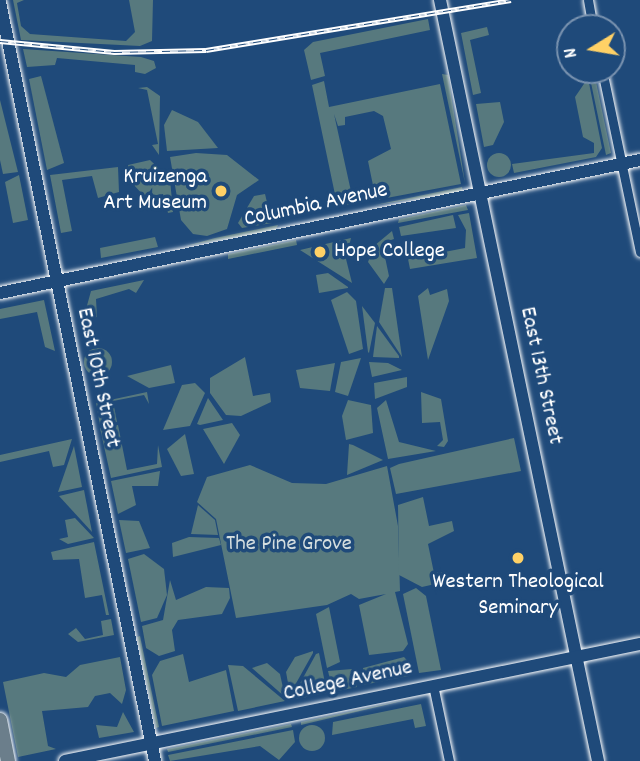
<!DOCTYPE html>
<html>
<head>
<meta charset="utf-8">
<style>
  body { margin:0 }
  #map { position:relative; width:640px; height:761px; overflow:hidden; background:#1f4a7a; font-family:Dekko,sans-serif }
  div>[style] { position:absolute }
  [style*='--x'] { left:calc(var(--x)*1px); top:calc(var(--y)*1px); width:calc(var(--w)*1px); rotate:calc(var(--a)*1deg) }
  .green>* { inset:0; background:#57797e }
  .round { border-radius:50% }
  .roads { filter:drop-shadow(0 0 2px #fff) drop-shadow(0 0 2px #fff) }
  .street>* { height:9px; margin:-4.5px; padding:0 4.5px; transform-origin:4.5px; border-radius:4.5px; background:#1f4a7a }
  .secondary>* { height:12px; margin:-6px; padding:0 6px; transform-origin:6px; border-radius:6px; background:#1f4a7a }
  .primary>* { height:14px; margin:-7px; padding:0 7px; transform-origin:7px; border-radius:7px; background:#6b7e8b }
  .rail>* { height:5px; margin-top:-2.5px; transform-origin:0; background:repeating-linear-gradient(90deg,#1f4a7a 0 8px,#fff 0 16px); box-sizing:border-box; border-block:2px solid #fff }
  .dots>* { width:19px; height:19px; translate:-50% -50%; box-sizing:border-box; border:4px solid #1f4a7a; border-radius:50% }
  span { translate:-50% -50%; white-space:nowrap; text-align:center; line-height:1.15; -webkit-text-stroke:7px #1f4a7a; paint-order:stroke }
  .poi-label { font-size:23px; color:#fff }
  .right { translate:-100% -50%; text-align:right }
  .left { translate:0 -50%; text-align:left }
  .street-label { font-size:23px; color:#fff }
  .park-label { font-size:23px; color:#d5dedf }
  .north { position:absolute; left:556px; top:14px; width:70px; height:70px; box-sizing:border-box; background:#1f4a7a; border:2px solid #7992af; border-radius:50%; rotate:259deg; font-size:19px; font-weight:700; line-height:28px; text-align:center; color:#fff }
  .north::after { content:''; display:block; margin:auto; width:24px; height:32px; background:#ffd166; clip-path:polygon(50% 0,100% 100%,50% 72%,0 100%) }
</style>
</head>
<body>
<div id="map">
  <div class="green">
    <div style="clip-path:polygon(13px 0,24px 0,17px 3px,21px 26px,30px 34px,126px 41px,135px 32px,129px 0,153px 0,152px 41px,140px 46px,21px 40px)"></div>
    <div style="clip-path:polygon(428px 19px,430px 30px,320px 53px,325px 76px,311px 80px,304px 50px,313px 42px)"></div>
    <div style="clip-path:polygon(487px 27px,489px 35px,470px 40px,481px 93px,473px 95px,461px 33px)"></div>
    <div style="clip-path:polygon(23px 49px,141px 57px,154px 61px,156px 68px,145px 74px,135px 72px,135px 65px,57px 58px,55px 65px,27px 67px)"></div>
    <div style="clip-path:polygon(442px 74px,448px 75px,465px 183px)"></div>
    <div style="clip-path:polygon(41px 76px,64px 163px,47px 170px,29px 79px)"></div>
    <div style="clip-path:polygon(595px 77px,611px 153px,606px 155px,590px 78px)"></div>
    <div style="clip-path:polygon(588px 78px,602px 148px,596px 157px,514px 173px,512px 164px,594px 153px,594px 143px,583px 137px,575px 97px)"></div>
    <div style="clip-path:polygon(324px 81px,329px 107px,440px 84px,461px 184px,376px 200px,368px 161px,391px 149px,383px 116px,374px 111px,345px 117px,345px 125px,338px 126px,334px 114px,354px 205px,337px 204px,312px 85px)"></div>
    <div style="clip-path:polygon(147px 87px,160px 96px,159px 155px,152px 145px,158px 144px,147px 90px,138px 88px)"></div>
    <div style="clip-path:polygon(0 100px,18px 172px,3px 174px,0 160px)"></div>
    <div style="clip-path:polygon(500px 102px,504px 122px,493px 145px,484px 147px,476px 104px)"></div>
    <div style="clip-path:polygon(172px 110px,198px 122px,218px 148px,167px 151px,164px 125px)"></div>
    <div style="clip-path:polygon(196px 153px,227px 155px,259px 180px,237px 195px,227px 229px,207px 236px,193px 234px,181px 220px,170px 157px)"></div>
    <div class="round" style="left:487px;top:153px;width:24px;height:24px"></div>
    <div style="clip-path:polygon(150px 160px,170px 179px,173px 212px,168px 213px,163px 194px,145px 197px,132px 183px,128px 165px)"></div>
    <div style="clip-path:polygon(118px 167px,119px 192px,98px 198px,92px 176px,62px 180px,72px 231px,61px 233px,50px 175px)"></div>
    <div style="clip-path:polygon(19px 175px,28px 220px,13px 223px,5px 182px)"></div>
    <div style="clip-path:polygon(462px 187px,463px 192px,375px 205px)"></div>
    <div style="clip-path:polygon(265px 194px,272px 223px,242px 228px,238px 223px,254px 196px)"></div>
    <div style="clip-path:polygon(466px 205px,468px 210px,398px 223px,399px 219px)"></div>
    <div style="clip-path:polygon(469px 213px,477px 258px,410px 269px,408px 259px,465px 248px,466px 230px,458px 215px)"></div>
    <div style="clip-path:polygon(453px 215px,456px 228px,401px 236px,399px 227px)"></div>
    <div style="clip-path:polygon(278px 225px,276px 230px,186px 246px,215px 238px)"></div>
    <div style="clip-path:polygon(392px 231px,394px 239px,382px 243px,389px 276px,384px 284px,368px 262px,374px 246px)"></div>
    <div style="clip-path:polygon(155px 237px,158px 247px,101px 258px,100px 248px)"></div>
    <div style="clip-path:polygon(351px 238px,346px 259px,352px 283px,300px 250px)"></div>
    <div style="clip-path:polygon(296px 240px,297px 245px,228px 259px,228px 254px)"></div>
    <div style="clip-path:polygon(328px 273px,348px 287px,348px 288px,319px 293px,316px 275px)"></div>
    <div style="clip-path:polygon(144px 280px,136px 293px,129px 289px,96px 299px,97px 317px,83px 320px,91px 291px)"></div>
    <div style="clip-path:polygon(385px 288px,392px 288px,402px 357px,379px 322px)"></div>
    <div style="clip-path:polygon(428px 288px,430px 295px,447px 289px,449px 301px,428px 360px,418px 296px)"></div>
    <div style="clip-path:polygon(347px 292px,356px 301px,363px 349px,349px 354px,331px 300px)"></div>
    <div style="clip-path:polygon(44px 300px,55px 351px,45px 347px,37px 312px,0 319px,0 309px)"></div>
    <div style="clip-path:polygon(362px 306px,375px 323px,369px 353px,368px 352px)"></div>
    <div style="clip-path:polygon(377px 326px,399px 356px,399px 358px,373px 357px)"></div>
    <div class="round" style="left:84px;top:348px;width:28px;height:28px"></div>
    <div style="clip-path:polygon(245px 357px,253px 396px,270px 393px,271px 402px,241px 416px,226px 415px,210px 393px,210px 378px)"></div>
    <div style="clip-path:polygon(361px 358px,348px 396px,335px 392px,341px 362px)"></div>
    <div style="clip-path:polygon(369px 362px,388px 363px,402px 370px,372px 377px)"></div>
    <div style="clip-path:polygon(335px 363px,330px 391px,300px 388px,296px 370px)"></div>
    <div style="clip-path:polygon(171px 365px,175px 383px,149px 388px,127px 376px)"></div>
    <div style="clip-path:polygon(407px 377px,407px 387px,375px 399px,374px 383px)"></div>
    <div style="clip-path:polygon(195px 383px,205px 393px,190px 426px,163px 430px,182px 385px)"></div>
    <div style="clip-path:polygon(147px 392px,149px 404px,144px 395px,113px 401px,117px 422px,100px 425px,96px 403px)"></div>
    <div style="clip-path:polygon(421px 392px,441px 399px,448px 441px,444px 447px,437px 446px,443px 440px,440px 422px,422px 423px)"></div>
    <div style="clip-path:polygon(208px 398px,223px 420px,200px 425px,197px 424px)"></div>
    <div style="clip-path:polygon(348px 400px,371px 405px,373px 433px,346px 440px,342px 416px)"></div>
    <div style="clip-path:polygon(386px 400px,399px 442px,436px 451px,388px 459px,377px 408px)"></div>
    <div style="clip-path:polygon(232px 423px,240px 435px,224px 464px,203px 429px)"></div>
    <div style="clip-path:polygon(118px 425px,127px 470px,157px 464px,158px 445px,162px 467px,111px 478px,100px 428px)"></div>
    <div style="clip-path:polygon(185px 434px,194px 474px,181px 476px,167px 449px)"></div>
    <div style="clip-path:polygon(514px 438px,521px 471px,396px 494px,390px 468px,399px 464px)"></div>
    <div style="clip-path:polygon(72px 439px,64px 465px,53px 467px,49px 451px,0 462px,0 455px)"></div>
    <div style="clip-path:polygon(349px 444px,353px 445px,383px 460px,347px 475px)"></div>
    <div style="clip-path:polygon(74px 446px,82px 487px,58px 492px)"></div>
    <div style="clip-path:polygon(250px 465px,292px 483px,326px 484px,387px 466px,398px 526px,400px 591px,395px 592px,408px 644px,403px 651px,369px 655px,359px 605px,386px 594px,359px 599px,351px 594px,327px 605px,236px 618px,216px 519px,197px 502px,207px 477px)"></div>
    <div style="clip-path:polygon(160px 471px,158px 486px,132px 486px,136px 505px,118px 514px,111px 481px)"></div>
    <div style="clip-path:polygon(84px 490px,92px 532px,59px 496px)"></div>
    <div style="clip-path:polygon(423px 497px,429px 526px,452px 521px,454px 531px,428px 544px,434px 573px,442px 572px,444px 582px,422px 587px,399px 575px,398px 505px)"></div>
    <div style="clip-path:polygon(198px 505px,215px 520px,218px 535px,191px 534px)"></div>
    <div style="clip-path:polygon(75px 518px,94px 538px,68px 544px,59px 539px,68px 537px,65px 520px)"></div>
    <div style="clip-path:polygon(119px 520px,139px 521px,150px 548px,126px 553px)"></div>
    <div style="clip-path:polygon(189px 537px,219px 538px,221px 545px,173px 557px,172px 543px)"></div>
    <div style="clip-path:polygon(94px 542px,109px 615px,106px 615px,102px 595px,85px 598px,79px 559px,53px 560px,51px 552px)"></div>
    <div style="clip-path:polygon(144px 554px,164px 569px,167px 595px,157px 618px,141px 622px,128px 559px)"></div>
    <div style="clip-path:polygon(170px 580px,176px 600px,206px 587px,229px 588px,230px 598px,222px 614px,178px 620px,172px 630px,175px 651px,159px 656px,146px 648px,142px 626px,163px 620px)"></div>
    <div style="clip-path:polygon(416px 588px,426px 596px,441px 670px,419px 673px,403px 594px)"></div>
    <div style="clip-path:polygon(329px 607px,340px 662px,327px 668px,316px 614px)"></div>
    <div style="clip-path:polygon(111px 619px,114px 635px,78px 642px,68px 634px,76px 628px,85px 639px,103px 635px,101px 621px)"></div>
    <div style="clip-path:polygon(140px 636px,159px 727px,156px 728px,137px 637px)"></div>
    <div style="clip-path:polygon(313px 651px,313px 653px,290px 694px,286px 672px,295px 657px)"></div>
    <div style="clip-path:polygon(319px 653px,327px 693px,291px 700px,316px 654px)"></div>
    <div style="clip-path:polygon(183px 654px,189px 682px,226px 670px,234px 711px,162px 726px,152px 675px,160px 661px)"></div>
    <div style="clip-path:polygon(120px 657px,126px 690px,122px 704px,110px 693px,95px 696px,88px 707px,42px 711px,48px 746px,56px 749px,18px 757px,3px 682px,44px 673px,66px 677px,80px 665px)"></div>
    <div style="clip-path:polygon(404px 657px,413px 667px,409px 676px,363px 685px,363px 668px)"></div>
    <div style="clip-path:polygon(267px 663px,280px 674px,285px 697px,252px 668px)"></div>
    <div style="clip-path:polygon(228px 665px,243px 666px,285px 701px,238px 711px)"></div>
    <div style="clip-path:polygon(352px 669px,357px 687px,333px 692px,328px 671px)"></div>
    <div style="clip-path:polygon(419px 697px,301px 725px,301px 722px)"></div>
    <div style="clip-path:polygon(421px 704px,426px 726px,415px 728px,413px 719px,332px 735px,333px 722px)"></div>
    <div style="clip-path:polygon(123px 712px,134px 732px,99px 738px,96px 725px,117px 727px)"></div>
    <div style="clip-path:polygon(291px 724px,292px 727px,168px 752px,167px 749px)"></div>
    <div class="round" style="left:299px;top:725px;width:26px;height:26px"></div>
    <div style="clip-path:polygon(293px 730px,295px 742px,279px 760px,260px 746px,170px 761px,168px 755px)"></div>
  </div>
  <div class="roads">
    <div class="street">
      <div style="--x:588;--y:0;--w:28;--a:80"></div>
      <div style="--x:602;--y:70;--w:186;--a:78.2"></div>
      <div style="--x:433;--y:685;--w:78;--a:78.1"></div>
    </div>
    <div class="secondary">
      <div style="--x:440;--y:0;--w:777;--a:78.27"></div>
      <div style="--x:0;--y:2;--w:775;--a:78.46"></div>
      <div style="--x:0;--y:293;--w:654;--a:-11.74"></div>
      <div style="--x:65;--y:761;--w:587;--a:-11.5"></div>
    </div>
    <div class="primary">
      <div style="--x:0;--y:720;--w:42;--a:79"></div>
    </div>
  </div>
  <div class="rail">
    <div style="--x:0;--y:41;--w:115;--a:5.5"></div>
    <div style="--x:114;--y:52;--w:92;--a:-1.2"></div>
    <div style="--x:206;--y:50;--w:309;--a:-9.3"></div>
  </div>
  <div class="dots">
    <div style="left:221px;top:191px;background:#ffd166"></div>
    <div style="left:320px;top:252px;background:#ffd166"></div>
    <div style="left:518px;top:558px;background:#ffd166"></div>
  </div>
  <div class="poi-label">
    <span class="right" style="left:207px;top:191px">Kruizenga<br>Art Museum</span>
    <span class="left" style="left:334px;top:252px">Hope College</span>
    <span style="left:518px;top:596px">Western Theological<br>Seminary</span>
  </div>
  <div class="street-label">
    <span style="left:316px;top:206px;rotate:-12deg">Columbia Avenue</span>
    <span style="left:540px;top:376px;rotate:78deg">East 13th Street</span>
    <span style="left:97px;top:378px;rotate:78deg">East 10th Street</span>
    <span style="left:348px;top:682px;rotate:-12deg">College Avenue</span>
  </div>
  <div class="park-label">
    <span style="left:289px;top:545px">The Pine Grove</span>
  </div>
  <div class="north">N</div>
</div>
</body>
</html>
